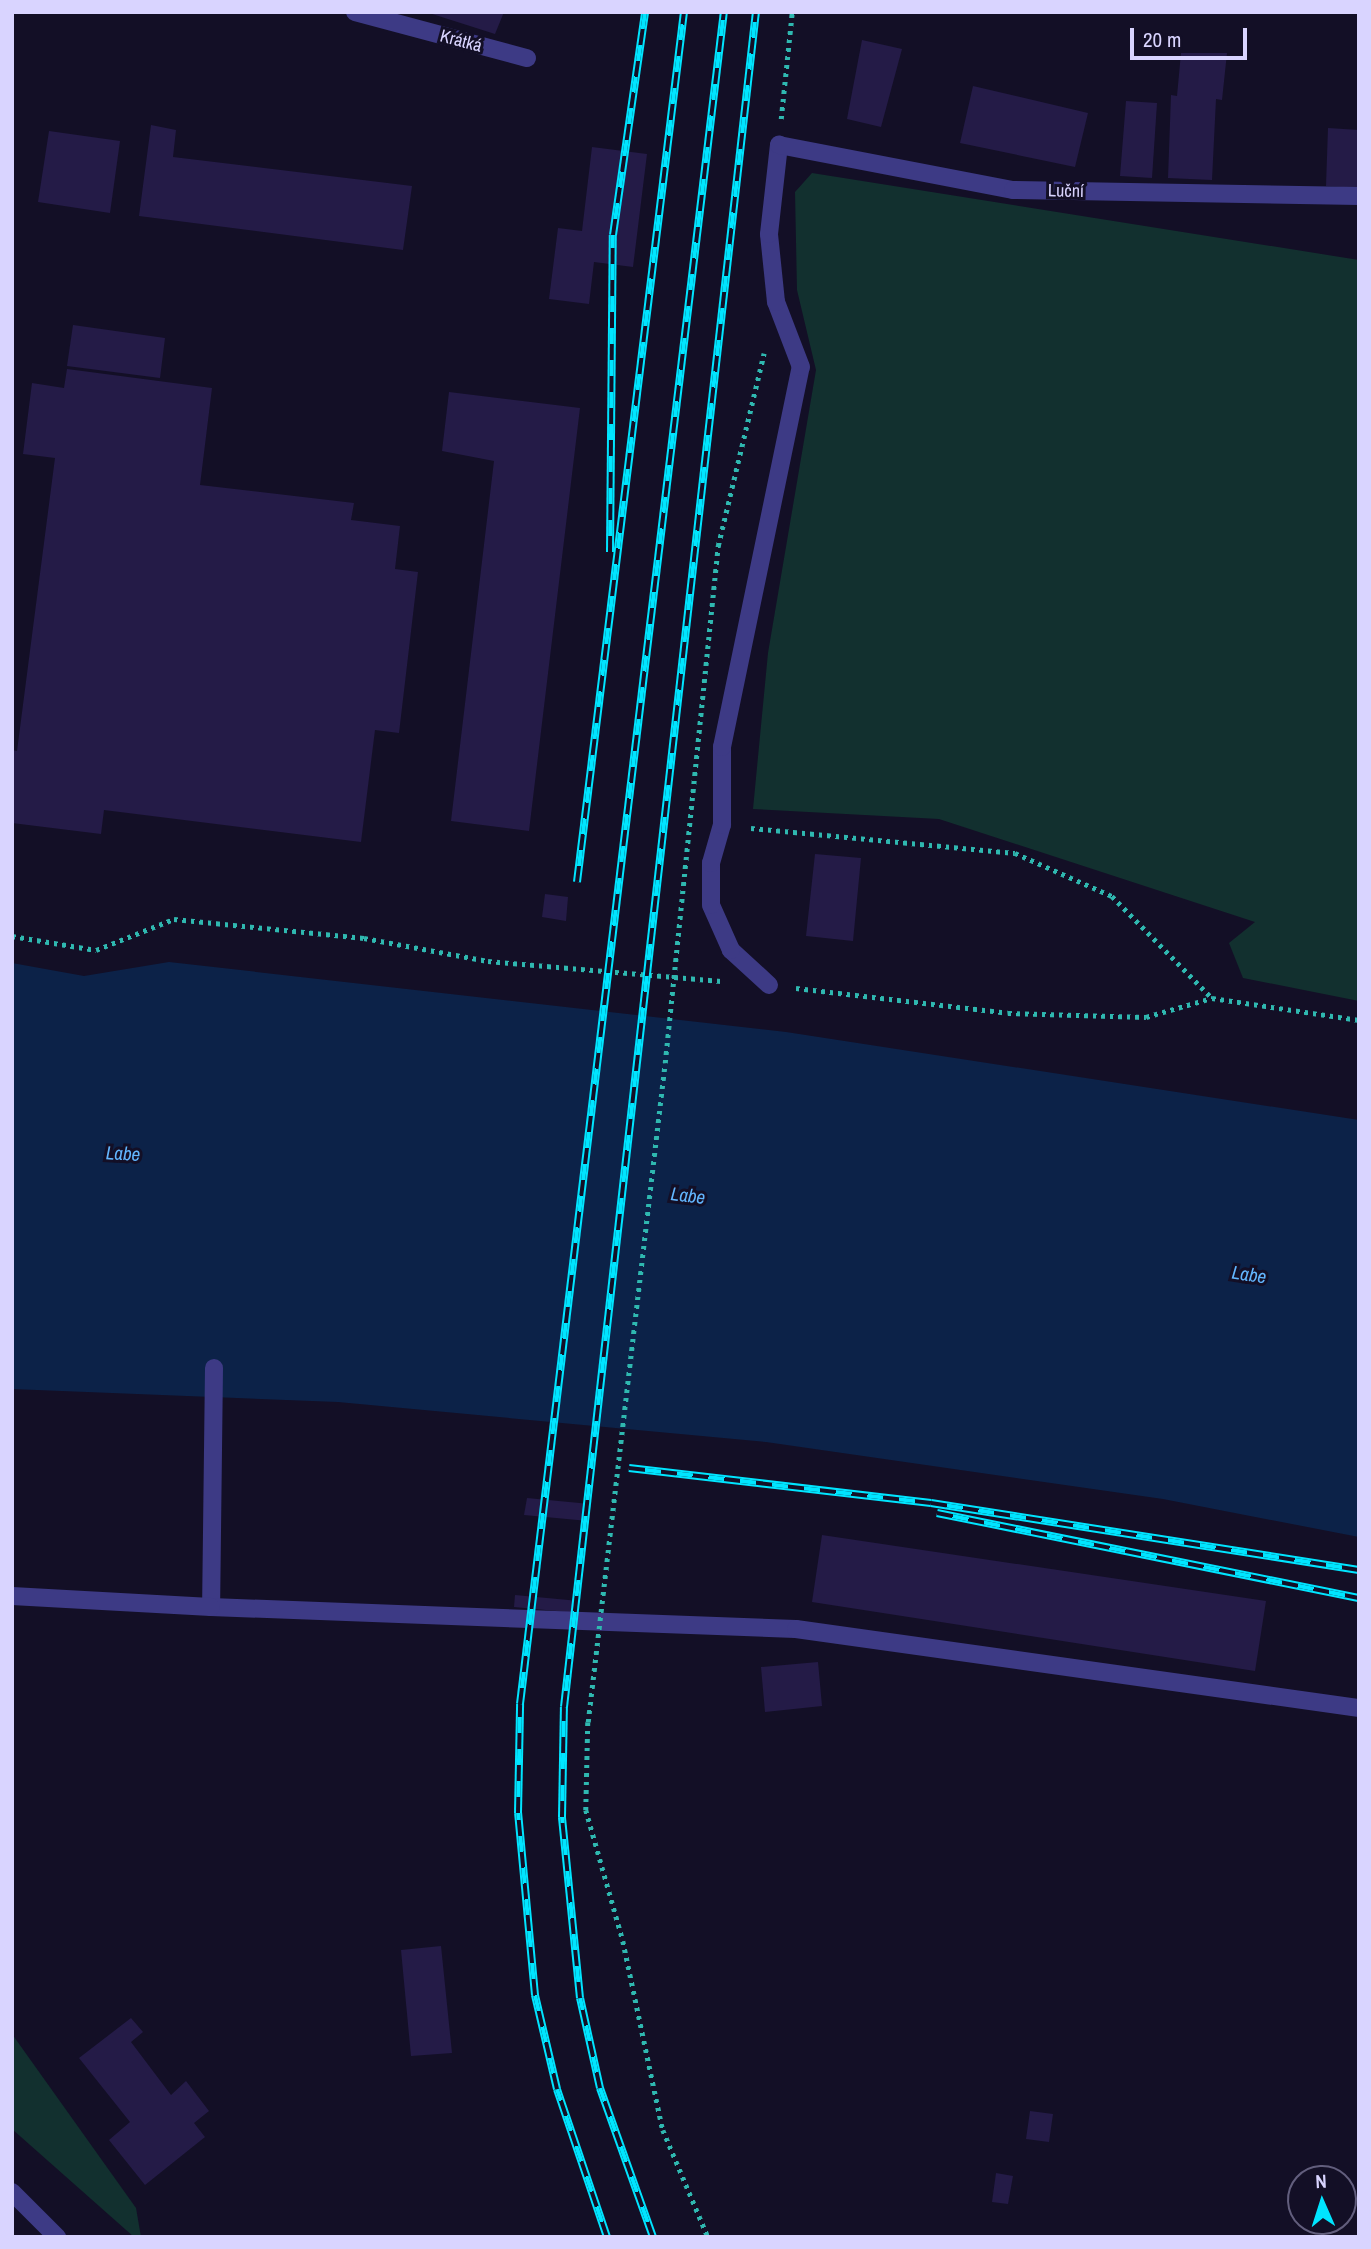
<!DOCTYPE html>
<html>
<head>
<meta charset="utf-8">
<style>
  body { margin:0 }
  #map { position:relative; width:1371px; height:2249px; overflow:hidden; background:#130f26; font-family:"Archivo Narrow",sans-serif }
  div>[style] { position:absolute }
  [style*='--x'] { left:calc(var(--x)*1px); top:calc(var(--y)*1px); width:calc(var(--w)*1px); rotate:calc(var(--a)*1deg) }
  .green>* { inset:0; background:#12302f }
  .water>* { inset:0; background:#0c2248 }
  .building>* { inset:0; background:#241b47 }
  .path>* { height:4.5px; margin-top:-2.25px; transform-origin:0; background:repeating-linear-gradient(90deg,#2fb8b0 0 3.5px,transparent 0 8.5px) }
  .service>* { height:18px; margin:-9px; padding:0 9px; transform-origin:9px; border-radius:9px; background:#3d3a85 }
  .minor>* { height:18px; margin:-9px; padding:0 9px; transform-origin:9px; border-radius:9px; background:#3d3a85 }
  .tertiary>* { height:18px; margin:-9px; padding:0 9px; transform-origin:9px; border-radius:9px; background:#3d3a85 }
  .rail>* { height:8px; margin-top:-4px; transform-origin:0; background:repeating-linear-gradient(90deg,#130f26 0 16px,#00e5ff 0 32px); box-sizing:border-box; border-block:2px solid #00e5ff }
  .path-bridge>* { height:4.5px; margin-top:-2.25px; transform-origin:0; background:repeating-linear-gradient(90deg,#2fb8b0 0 3.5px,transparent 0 8.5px) }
  span { translate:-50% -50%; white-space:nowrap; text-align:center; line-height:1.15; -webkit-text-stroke:6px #130f26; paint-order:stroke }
  .street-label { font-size:18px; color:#d9d4ff }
  .water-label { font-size:19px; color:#62b6ff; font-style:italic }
  .frame { position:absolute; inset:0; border:14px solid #d9d4ff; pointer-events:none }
  .north { position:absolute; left:1287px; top:2165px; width:70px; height:70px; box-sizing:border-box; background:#130f26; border:2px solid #625e7d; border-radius:50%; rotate:357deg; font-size:19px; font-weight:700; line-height:28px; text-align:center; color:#d9d4ff }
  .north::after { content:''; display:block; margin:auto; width:24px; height:32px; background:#00e5ff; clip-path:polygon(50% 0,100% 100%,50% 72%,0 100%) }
  .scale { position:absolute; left:1130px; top:28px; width:117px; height:32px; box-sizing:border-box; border:4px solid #d9d4ff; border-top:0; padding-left:9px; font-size:21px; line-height:24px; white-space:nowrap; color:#d9d4ff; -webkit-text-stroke:5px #130f26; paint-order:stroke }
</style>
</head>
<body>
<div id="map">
  <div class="green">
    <div style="clip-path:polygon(812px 173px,1359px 260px,1359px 1001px,1243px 978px,1229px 943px,1255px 922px,939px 819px,753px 809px,768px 653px,816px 370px,797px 290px,795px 192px)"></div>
    <div style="clip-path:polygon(12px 2034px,136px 2208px,141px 2237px,134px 2237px,12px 2129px)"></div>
  </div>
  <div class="water">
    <div style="clip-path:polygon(169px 962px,786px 1032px,1359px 1120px,1359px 1537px,1163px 1499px,766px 1442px,338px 1402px,12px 1389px,12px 963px,84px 976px)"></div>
  </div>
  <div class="building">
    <div style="clip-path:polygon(426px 12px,504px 12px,495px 34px)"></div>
    <div style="clip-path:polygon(862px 40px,902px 49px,881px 127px,847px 119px)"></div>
    <div style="clip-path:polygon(1181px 53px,1227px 53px,1222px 100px,1216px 99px,1212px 180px,1168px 178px,1171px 95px,1177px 96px)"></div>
    <div style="clip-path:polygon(973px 86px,1088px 113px,1075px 167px,960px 143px)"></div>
    <div style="clip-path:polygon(1126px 101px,1157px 103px,1152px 178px,1120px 176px)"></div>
    <div style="clip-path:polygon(151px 125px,176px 130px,173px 157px,412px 186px,403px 250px,139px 216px)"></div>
    <div style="clip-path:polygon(1328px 128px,1359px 130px,1359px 188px,1326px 186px)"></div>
    <div style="clip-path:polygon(49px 131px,120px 141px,110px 213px,38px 202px)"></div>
    <div style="clip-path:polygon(592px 147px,647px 154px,633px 267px,594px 262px,589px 304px,549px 299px,558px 228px,582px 231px)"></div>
    <div style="clip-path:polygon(73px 325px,165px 338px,160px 378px,67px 366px)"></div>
    <div style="clip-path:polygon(67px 369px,212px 388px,200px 485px,354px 503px,351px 520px,400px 526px,395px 569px,418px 572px,399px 733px,375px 730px,361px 842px,104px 810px,101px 834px,12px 823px,12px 750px,17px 751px,55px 458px,23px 454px,32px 383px,64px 388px)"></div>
    <div style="clip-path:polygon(449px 392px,580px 408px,529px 831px,451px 821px,494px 461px,442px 451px)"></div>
    <div style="clip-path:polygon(815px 854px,861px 858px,853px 941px,806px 936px)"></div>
    <div style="clip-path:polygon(545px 894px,568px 897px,566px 921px,542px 917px)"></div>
    <div style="clip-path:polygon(527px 1498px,590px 1504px,588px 1521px,524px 1515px)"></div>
    <div style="clip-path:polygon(822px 1535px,1266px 1601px,1255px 1671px,812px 1602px)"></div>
    <div style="clip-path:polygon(515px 1595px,579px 1601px,577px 1613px,514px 1607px)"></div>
    <div style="clip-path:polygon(818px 1662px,822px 1706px,765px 1712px,761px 1667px)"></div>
    <div style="clip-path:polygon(441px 1946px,452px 2053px,411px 2056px,401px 1950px)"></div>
    <div style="clip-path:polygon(131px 2018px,143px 2032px,131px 2042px,171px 2095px,186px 2081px,209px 2111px,194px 2123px,205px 2137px,145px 2185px,109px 2140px,130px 2122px,79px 2058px)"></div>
    <div style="clip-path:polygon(1030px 2111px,1053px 2114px,1049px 2142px,1026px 2139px)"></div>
    <div style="clip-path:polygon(996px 2173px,1013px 2176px,1008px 2204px,992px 2202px)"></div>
  </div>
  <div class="path">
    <div style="--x:781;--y:119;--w:108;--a:-84.1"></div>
    <div style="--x:718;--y:546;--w:198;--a:-76.6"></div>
    <div style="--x:751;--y:828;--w:265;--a:5.4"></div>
    <div style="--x:1015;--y:853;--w:106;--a:23.9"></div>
    <div style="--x:1112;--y:896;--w:143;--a:45.6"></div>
    <div style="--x:12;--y:936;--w:85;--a:9.5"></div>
    <div style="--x:96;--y:950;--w:84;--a:-21.7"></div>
    <div style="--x:174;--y:919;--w:191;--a:5.7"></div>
    <div style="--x:364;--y:938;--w:126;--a:10.5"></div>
    <div style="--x:488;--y:961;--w:234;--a:4.9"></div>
    <div style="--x:796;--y:988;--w:213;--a:6.7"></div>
    <div style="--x:1008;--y:1013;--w:138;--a:1.7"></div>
    <div style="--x:1146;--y:1017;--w:69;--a:-16.1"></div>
    <div style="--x:1212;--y:998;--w:149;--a:8.5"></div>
    <div style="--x:588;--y:1722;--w:88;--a:91.3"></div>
    <div style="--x:586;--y:1810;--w:136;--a:74.2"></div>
    <div style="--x:623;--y:1941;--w:193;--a:78.1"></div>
    <div style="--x:663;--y:2130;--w:116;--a:67.2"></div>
  </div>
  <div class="service">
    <div style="--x:769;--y:985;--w:52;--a:-137.4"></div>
    <div style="--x:731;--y:950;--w:49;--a:-114"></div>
    <div style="--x:711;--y:905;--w:42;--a:-90"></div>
    <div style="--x:711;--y:863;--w:40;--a:-74"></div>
    <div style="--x:722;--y:825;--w:78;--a:-90"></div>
    <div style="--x:722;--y:747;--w:388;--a:-78.3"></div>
    <div style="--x:801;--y:367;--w:70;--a:-111"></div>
    <div style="--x:776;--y:302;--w:68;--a:-95.9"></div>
    <div style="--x:769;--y:234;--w:90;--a:-83.6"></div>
    <div style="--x:214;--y:1368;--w:239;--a:90.7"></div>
    <div style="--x:211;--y:1607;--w:585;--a:2.15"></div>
    <div style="--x:796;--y:1629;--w:569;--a:7.99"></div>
    <div style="--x:12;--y:1596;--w:199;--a:3.2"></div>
  </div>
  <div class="minor">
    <div style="--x:355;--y:12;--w:178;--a:15"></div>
    <div style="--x:779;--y:145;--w:238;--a:10.9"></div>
    <div style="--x:1013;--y:190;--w:346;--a:1"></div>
  </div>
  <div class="tertiary">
    <div style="--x:12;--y:2192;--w:64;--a:45"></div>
  </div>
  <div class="rail">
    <div style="--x:610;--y:552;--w:317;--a:-89.5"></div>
    <div style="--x:613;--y:235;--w:225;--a:-81.8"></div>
    <div style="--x:577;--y:882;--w:877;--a:-82.99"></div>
    <div style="--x:629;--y:1468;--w:304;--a:6.6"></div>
    <div style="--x:931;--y:1503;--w:433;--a:8.9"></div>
    <div style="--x:937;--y:1513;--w:430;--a:11.4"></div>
    <div style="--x:607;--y:2237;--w:156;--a:-108.7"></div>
    <div style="--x:557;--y:2089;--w:97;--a:-103.2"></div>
    <div style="--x:535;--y:1995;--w:183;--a:-95.3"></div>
    <div style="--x:518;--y:1813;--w:109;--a:-88.9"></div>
    <div style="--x:520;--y:1704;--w:1704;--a:-83.13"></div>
    <div style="--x:653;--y:2237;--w:158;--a:-109.6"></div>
    <div style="--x:600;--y:2088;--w:92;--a:-102.5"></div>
    <div style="--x:580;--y:1998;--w:182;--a:-95.7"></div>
    <div style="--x:562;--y:1817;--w:110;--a:-89"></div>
    <div style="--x:564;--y:1707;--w:1706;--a:-83.54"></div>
  </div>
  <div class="path-bridge">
    <div style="--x:588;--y:1722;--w:663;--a:-83.34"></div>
    <div style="--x:665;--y:1063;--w:520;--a:-84.15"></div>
  </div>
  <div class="street-label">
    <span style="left:461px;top:41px;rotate:15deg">Krátká</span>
    <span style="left:1066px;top:191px;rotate:1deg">Luční</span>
  </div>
  <div class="water-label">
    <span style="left:123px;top:1154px;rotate:3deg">Labe</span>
    <span style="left:688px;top:1196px;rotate:7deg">Labe</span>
    <span style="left:1249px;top:1275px;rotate:8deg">Labe</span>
  </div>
  <div class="frame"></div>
  <div class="north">N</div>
  <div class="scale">20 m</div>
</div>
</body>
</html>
